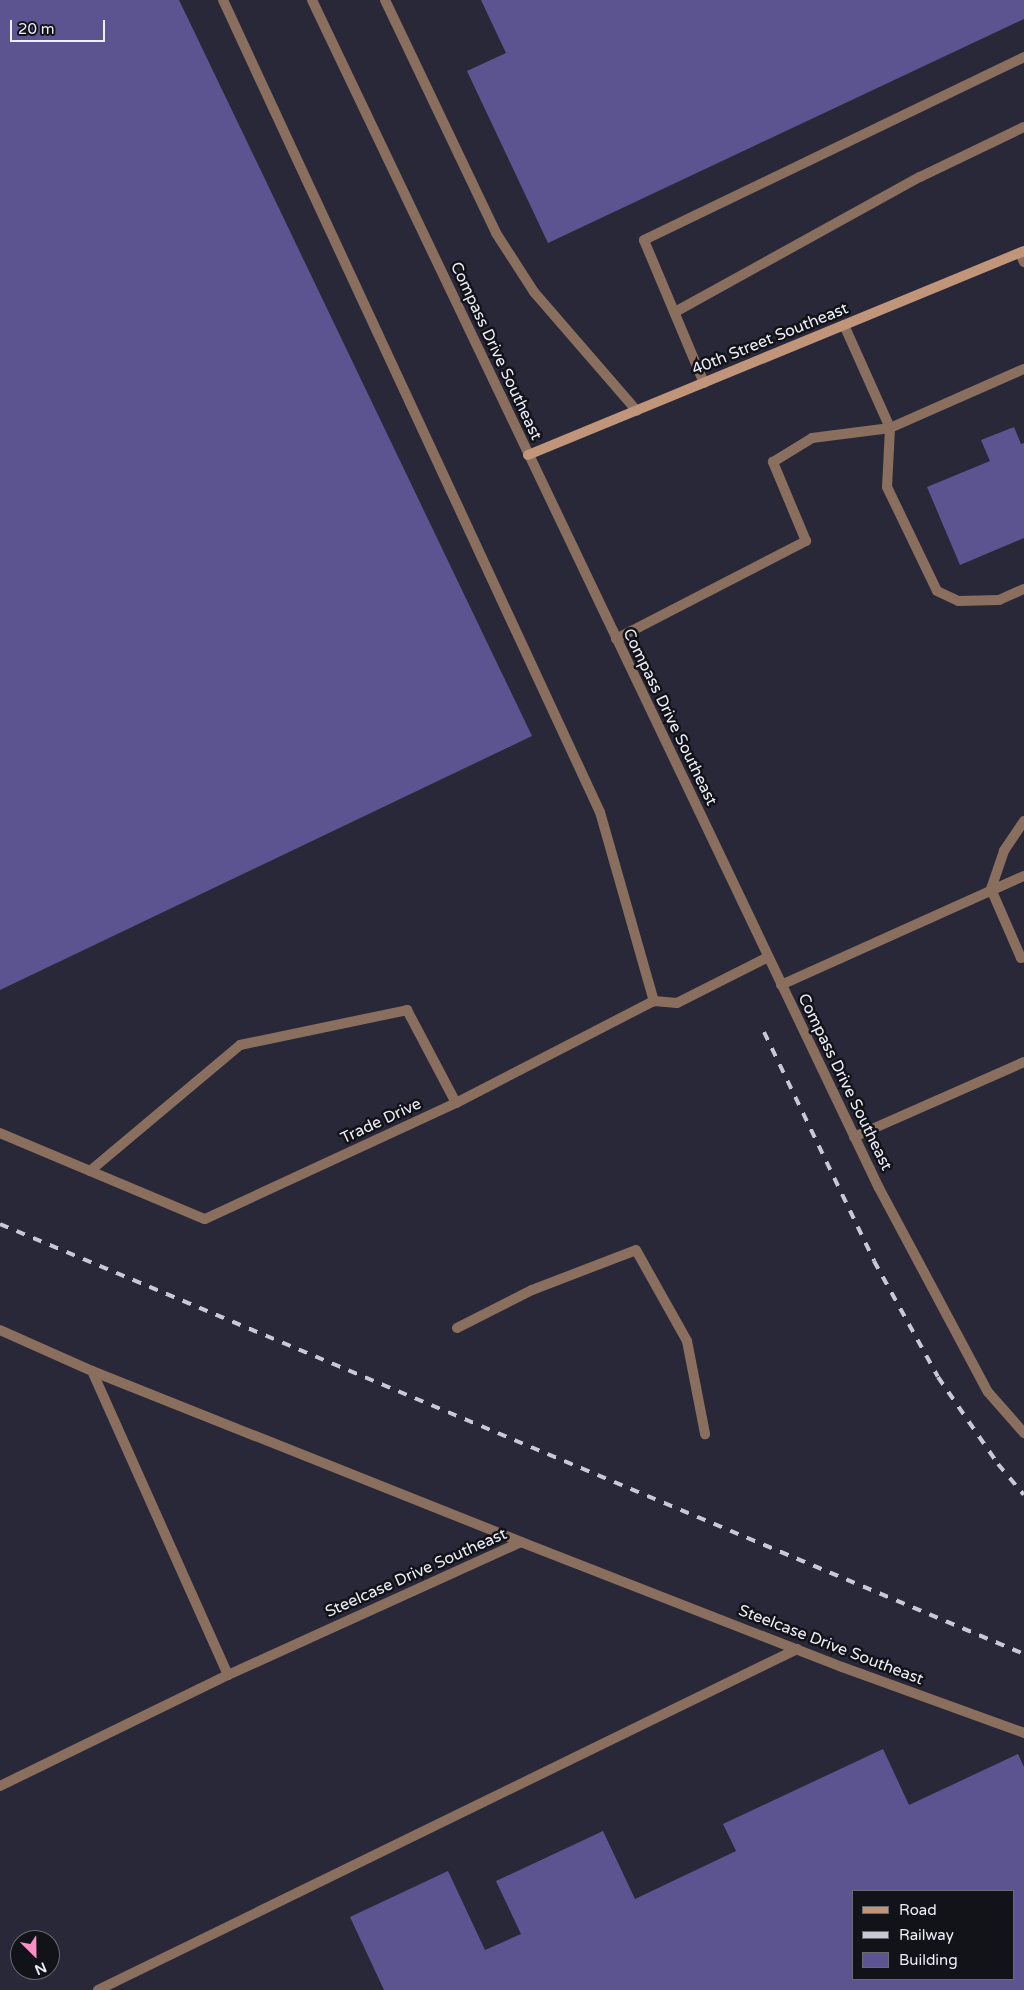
<!DOCTYPE html>
<html>
<head>
<meta charset="utf-8">
<style>
  body { margin:0 }
  #map { position:relative; width:1024px; height:1990px; overflow:hidden; background:#292838; font-family:"Varela Round",sans-serif }
  div>[style] { position:absolute }
  [style*='--x'] { left:calc(var(--x)*1px); top:calc(var(--y)*1px); width:calc(var(--w)*1px); rotate:calc(var(--a)*1deg) }
  .building>* { inset:0; background:#5c5491 }
  .lane>* { height:10px; margin:-5px; padding:0 5px; transform-origin:5px; border-radius:5px; background:#8a6f5e }
  .street>* { height:10px; margin:-5px; padding:0 5px; transform-origin:5px; border-radius:5px; background:#8a6f5e }
  .secondary>* { height:10px; margin:-5px; padding:0 5px; transform-origin:5px; border-radius:5px; background:#c1957a }
  .rail>* { height:4px; margin-top:-2px; transform-origin:0; background:repeating-linear-gradient(90deg,#c9c9d5 0 9px,transparent 0 18px) }
  span { translate:-50% -50%; white-space:nowrap; text-align:center; line-height:1.15; -webkit-text-stroke:5px #121219; paint-order:stroke }
  .street-label { font-size:16px; color:#eeeef9 }
  .legend { position:absolute; left:852px; top:1890px; width:162px; height:90px; box-sizing:border-box; background:#121219; border:1px solid #6a6a73; margin:0; padding:6px 9px; list-style:none; font-size:15px; color:#eeeef9 }
  .legend li { display:flex; align-items:center; gap:10px; height:25px }
  .legend b { width:25px; border:1px solid #6a6a73 }
  .north { position:absolute; left:10px; top:1930px; width:50px; height:50px; box-sizing:border-box; background:#121219; border:1px solid #6a6a73; border-radius:50%; rotate:157deg; font-size:14px; font-weight:700; line-height:20px; text-align:center; color:#eeeef9 }
  .north::after { content:''; display:block; margin:auto; width:18px; height:22px; background:#fb8fc3; clip-path:polygon(50% 0,100% 100%,50% 72%,0 100%) }
  .scale { position:absolute; left:10px; top:20px; width:95px; height:22px; box-sizing:border-box; border:2px solid #eeeef9; border-top:0; padding-left:6px; font-size:15px; line-height:18px; white-space:nowrap; color:#eeeef9; -webkit-text-stroke:4px #121219; paint-order:stroke }
</style>
</head>
<body>
<div id="map">
  <div class="building">
    <div style="clip-path:polygon(0 0,179px 0,532px 736px,0 990px)"></div>
    <div style="clip-path:polygon(481px 0,1024px 0,1024px 19px,548px 243px,467px 71px,506px 53px)"></div>
    <div style="clip-path:polygon(1014px 427px,1021px 444px,1024px 443px,1024px 538px,960px 565px,927px 487px,990px 461px,981px 440px)"></div>
    <div style="clip-path:polygon(evenodd,883px 1749px,909px 1805px,1018px 1754px,1024px 1767px,1024px 1990px,384px 1990px,350px 1917px,448px 1871px,485px 1950px,521px 1934px,496px 1881px,603px 1831px,635px 1899px,736px 1851px,723px 1824px,883px 1749px,853px 1891px,1013px 1891px,1013px 1979px,853px 1979px,853px 1891px)"></div>
  </div>
  <div class="lane">
    <div style="--x:223;--y:0;--w:895;--a:65.1"></div>
    <div style="--x:600;--y:812;--w:197;--a:74.1"></div>
    <div style="--x:385;--y:0;--w:258;--a:64.5"></div>
    <div style="--x:496;--y:233;--w:70;--a:57.2"></div>
    <div style="--x:534;--y:292;--w:157;--a:49.1"></div>
    <div style="--x:1020;--y:253;--w:10;--a:66"></div>
    <div style="--x:675;--y:312;--w:280;--a:-28.9"></div>
    <div style="--x:920;--y:177;--w:115;--a:-25.7"></div>
    <div style="--x:844;--y:325;--w:113;--a:65.9"></div>
    <div style="--x:890;--y:428;--w:59;--a:92.9"></div>
    <div style="--x:887;--y:487;--w:115;--a:64.3"></div>
    <div style="--x:937;--y:591;--w:23;--a:25"></div>
    <div style="--x:958;--y:601;--w:41;--a:-1.4"></div>
    <div style="--x:999;--y:600;--w:27;--a:-24"></div>
    <div style="--x:704;--y:383;--w:155;--a:-112.8"></div>
    <div style="--x:644;--y:240;--w:422;--a:-25.7"></div>
    <div style="--x:616;--y:639;--w:214;--a:-27.3"></div>
    <div style="--x:806;--y:541;--w:86;--a:-112.7"></div>
    <div style="--x:773;--y:462;--w:46;--a:-31.6"></div>
    <div style="--x:812;--y:438;--w:79;--a:-7.3"></div>
    <div style="--x:890;--y:428;--w:146;--a:-23.8"></div>
    <div style="--x:1024;--y:821;--w:36;--a:124"></div>
    <div style="--x:1004;--y:851;--w:40;--a:108.9"></div>
    <div style="--x:991;--y:889;--w:75;--a:66.5"></div>
    <div style="--x:1021;--y:958;--w:3;--a:-18"></div>
    <div style="--x:781;--y:985;--w:266;--a:-24.2"></div>
    <div style="--x:854;--y:1137;--w:186;--a:-23.8"></div>
    <div style="--x:90;--y:1171;--w:196;--a:-40"></div>
    <div style="--x:240;--y:1045;--w:171;--a:-11.8"></div>
    <div style="--x:407;--y:1010;--w:105;--a:62.2"></div>
    <div style="--x:457;--y:1328;--w:84;--a:-26.9"></div>
    <div style="--x:532;--y:1290;--w:111;--a:-21"></div>
    <div style="--x:636;--y:1250;--w:104;--a:60.7"></div>
    <div style="--x:687;--y:1341;--w:95;--a:79"></div>
    <div style="--x:0;--y:1330;--w:101;--a:24"></div>
    <div style="--x:228;--y:1675;--w:333;--a:-114.1"></div>
    <div style="--x:92;--y:1371;--w:462;--a:21.7"></div>
    <div style="--x:98;--y:1990;--w:778;--a:-26"></div>
  </div>
  <div class="street">
    <div style="--x:312;--y:0;--w:1316;--a:64.49"></div>
    <div style="--x:879;--y:1188;--w:231;--a:61.9"></div>
    <div style="--x:988;--y:1392;--w:55;--a:48.7"></div>
    <div style="--x:0;--y:1133;--w:222;--a:22.8"></div>
    <div style="--x:205;--y:1219;--w:277;--a:-24.8"></div>
    <div style="--x:456;--y:1103;--w:223;--a:-27.3"></div>
    <div style="--x:654;--y:1001;--w:23;--a:5"></div>
    <div style="--x:677;--y:1003;--w:102;--a:-26.8"></div>
    <div style="--x:0;--y:1786;--w:254;--a:-26"></div>
    <div style="--x:228;--y:1675;--w:322;--a:-24.4"></div>
    <div style="--x:521;--y:1542;--w:344;--a:21.3"></div>
    <div style="--x:842;--y:1667;--w:194;--a:19.9"></div>
  </div>
  <div class="secondary">
    <div style="--x:528;--y:455;--w:536;--a:-22.36"></div>
  </div>
  <div class="rail">
    <div style="--x:764;--y:1032;--w:254;--a:64.3"></div>
    <div style="--x:874;--y:1261;--w:132;--a:61.1"></div>
    <div style="--x:938;--y:1377;--w:106;--a:55.4"></div>
    <div style="--x:998;--y:1464;--w:40;--a:50"></div>
    <div style="--x:0;--y:1224;--w:1111;--a:22.78"></div>
  </div>
  <div class="street-label">
    <span style="left:770px;top:339px;rotate:-22deg">40th Street Southeast</span>
    <span style="left:496px;top:351px;rotate:65deg">Compass Drive Southeast</span>
    <span style="left:670px;top:717px;rotate:64deg">Compass Drive Southeast</span>
    <span style="left:845px;top:1082px;rotate:64deg">Compass Drive Southeast</span>
    <span style="left:381px;top:1121px;rotate:-25deg">Trade Drive</span>
    <span style="left:416px;top:1573px;rotate:-24deg">Steelcase Drive Southeast</span>
    <span style="left:831px;top:1645px;rotate:21deg">Steelcase Drive Southeast</span>
  </div>
  <ul class="legend">
  <li><b style="height:6px;background:#c1957a"></b>Road</li>
  <li><b style="height:6px;background:#c9c9d5"></b>Railway</li>
  <li><b style="height:14px;background:#5c5491"></b>Building</li>
  </ul>
  <div class="north">N</div>
  <div class="scale">20 m</div>
</div>
</body>
</html>
